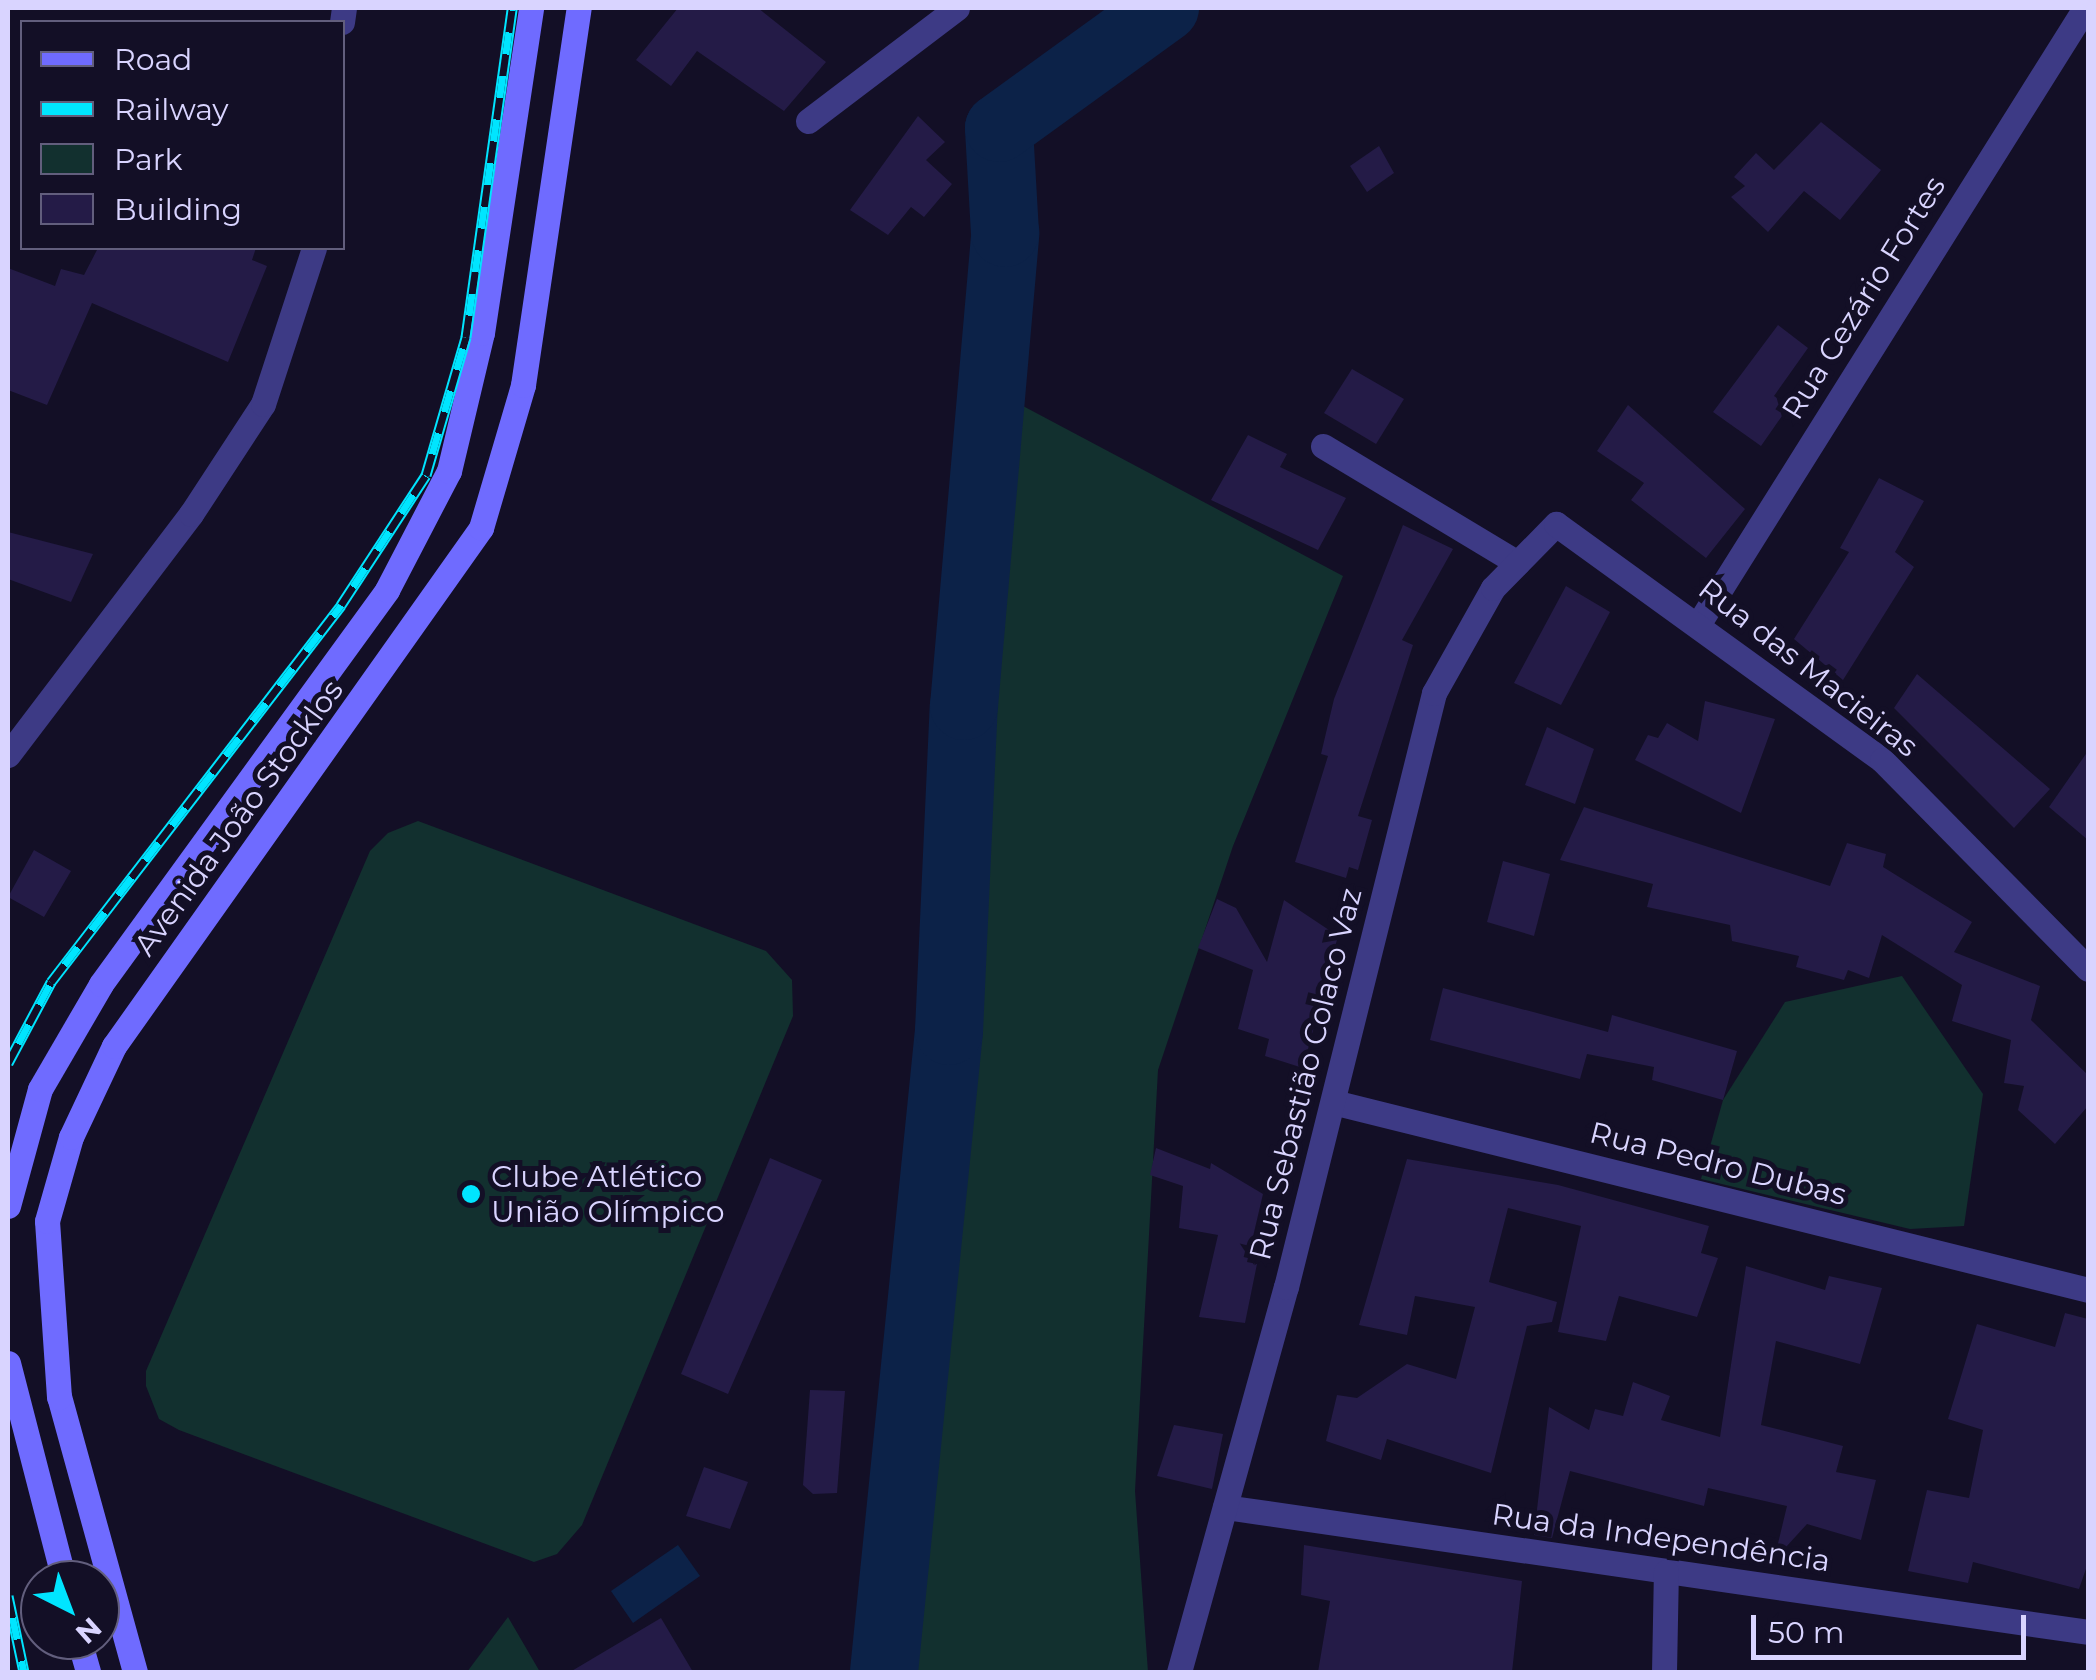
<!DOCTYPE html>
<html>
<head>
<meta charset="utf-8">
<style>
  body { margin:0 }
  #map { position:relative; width:2096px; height:1680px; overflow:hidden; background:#130f26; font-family:Montserrat,sans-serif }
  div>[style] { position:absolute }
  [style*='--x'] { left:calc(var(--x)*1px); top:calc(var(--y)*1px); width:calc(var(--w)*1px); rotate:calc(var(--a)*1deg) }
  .green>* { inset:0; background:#12302f }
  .water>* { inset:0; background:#0c2248 }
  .river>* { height:68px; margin:-34px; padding:0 34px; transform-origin:34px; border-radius:34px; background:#0c2248 }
  .building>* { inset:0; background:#241b47 }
  .street>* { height:25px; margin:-12.5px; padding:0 12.5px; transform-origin:12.5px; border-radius:12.5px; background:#3d3a85 }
  .secondary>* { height:25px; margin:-12.5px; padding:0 12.5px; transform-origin:12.5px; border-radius:12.5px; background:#6f6bff }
  .rail>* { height:11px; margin-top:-5.5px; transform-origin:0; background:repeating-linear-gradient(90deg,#130f26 0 22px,#00e5ff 0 44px); box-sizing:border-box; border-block:2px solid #00e5ff }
  .dots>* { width:28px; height:28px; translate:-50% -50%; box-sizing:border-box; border:5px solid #130f26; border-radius:50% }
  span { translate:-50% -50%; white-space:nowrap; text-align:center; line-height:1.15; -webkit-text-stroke:10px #130f26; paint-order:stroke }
  .street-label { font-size:30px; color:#d9d4ff }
  .poi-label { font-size:30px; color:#d9d4ff }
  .left { translate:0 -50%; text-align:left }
  .frame { position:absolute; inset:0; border:10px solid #d9d4ff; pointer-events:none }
  .legend { position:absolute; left:20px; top:20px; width:325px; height:230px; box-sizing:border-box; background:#130f26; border:2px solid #625e7d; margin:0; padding:12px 18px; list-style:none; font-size:30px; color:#d9d4ff }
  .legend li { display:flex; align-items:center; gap:20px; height:50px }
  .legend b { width:50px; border:2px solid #625e7d }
  .north { position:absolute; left:20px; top:1560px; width:100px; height:100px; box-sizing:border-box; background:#130f26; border:2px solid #625e7d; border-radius:50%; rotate:138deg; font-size:28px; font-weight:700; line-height:40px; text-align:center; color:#d9d4ff }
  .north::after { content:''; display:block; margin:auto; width:35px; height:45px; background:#00e5ff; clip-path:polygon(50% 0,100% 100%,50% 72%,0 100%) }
  .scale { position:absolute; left:1751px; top:1615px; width:275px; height:45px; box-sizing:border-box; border:5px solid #d9d4ff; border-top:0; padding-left:12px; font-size:30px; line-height:35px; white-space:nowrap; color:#d9d4ff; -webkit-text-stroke:8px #130f26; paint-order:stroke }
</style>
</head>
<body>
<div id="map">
  <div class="green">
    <div style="clip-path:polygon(1023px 406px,1343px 576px,1233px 846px,1158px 1070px,1135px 1491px,1148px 1672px,914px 1672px)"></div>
    <div style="clip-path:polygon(418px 821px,766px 951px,792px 980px,793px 1016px,582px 1525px,557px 1554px,534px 1562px,179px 1430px,159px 1419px,146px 1386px,146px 1371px,370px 851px,388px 833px)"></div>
    <div style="clip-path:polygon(1902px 976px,1983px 1094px,1964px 1226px,1910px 1229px,1701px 1179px,1723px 1100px,1785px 1002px)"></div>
    <div style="clip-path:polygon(508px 1617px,540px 1672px,467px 1672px)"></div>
  </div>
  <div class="water">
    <div style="clip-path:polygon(678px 1545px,700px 1576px,633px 1623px,611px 1591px)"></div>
  </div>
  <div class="river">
    <div style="--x:884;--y:1672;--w:644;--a:-84.21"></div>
    <div style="--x:949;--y:1031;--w:325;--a:-87.4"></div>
    <div style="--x:964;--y:706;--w:475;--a:-85"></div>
    <div style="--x:1005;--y:233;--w:105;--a:-93.3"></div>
    <div style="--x:999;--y:128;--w:205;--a:-35.9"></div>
  </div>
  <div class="building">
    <div style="clip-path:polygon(678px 8px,758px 8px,826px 62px,784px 111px,697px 51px,671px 86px,636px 60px)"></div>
    <div style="clip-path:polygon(918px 116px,945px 142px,926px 160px,952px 184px,924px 217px,911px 207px,888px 235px,850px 210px)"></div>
    <div style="clip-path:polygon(1821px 122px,1881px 170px,1840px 220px,1804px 191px,1768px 232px,1731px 197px,1745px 186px,1734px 177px,1756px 153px,1774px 170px)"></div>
    <div style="clip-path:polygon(1379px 146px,1394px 173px,1367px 192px,1350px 166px)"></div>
    <div style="clip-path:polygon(98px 248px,256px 248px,252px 260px,267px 266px,228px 362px,92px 303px,47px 405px,8px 390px,8px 268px,55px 286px,61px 269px,84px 275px)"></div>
    <div style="clip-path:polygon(1778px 325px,1808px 348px,1774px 396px,1789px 406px,1761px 446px,1713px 412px)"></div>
    <div style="clip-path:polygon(1352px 369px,1404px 399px,1376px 444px,1324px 413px)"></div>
    <div style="clip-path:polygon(1628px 405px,1745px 509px,1706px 558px,1631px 500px,1644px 483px,1597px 451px)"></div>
    <div style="clip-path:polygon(1248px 435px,1287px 454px,1280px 467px,1346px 498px,1318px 550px,1211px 500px)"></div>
    <div style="clip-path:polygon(1879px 478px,1924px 501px,1895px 552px,1914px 567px,1843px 680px,1794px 639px,1849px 552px,1840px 548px)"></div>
    <div style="clip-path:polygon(1403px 525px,1453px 549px,1402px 640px,1413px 645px,1358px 816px,1372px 820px,1358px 870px,1349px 867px,1346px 878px,1295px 862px,1328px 756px,1321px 754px,1334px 699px)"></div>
    <div style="clip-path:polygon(8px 532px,93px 554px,71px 602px,8px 579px)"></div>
    <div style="clip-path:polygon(1566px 586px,1610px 612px,1561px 705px,1514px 683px)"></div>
    <div style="clip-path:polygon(1917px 674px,2050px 789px,2014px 828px,1894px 708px)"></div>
    <div style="clip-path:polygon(1705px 701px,1775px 719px,1741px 813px,1635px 760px,1648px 735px,1658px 738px,1667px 723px,1698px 741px)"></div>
    <div style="clip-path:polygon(1547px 727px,1594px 749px,1575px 804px,1525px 785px)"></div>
    <div style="clip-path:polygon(2088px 751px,2088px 840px,2049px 807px)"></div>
    <div style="clip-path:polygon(1584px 807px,1830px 886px,1847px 843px,1886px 854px,1883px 867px,1972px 922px,1954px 952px,2040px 986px,2031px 1020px,2088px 1075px,2088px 1106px,2055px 1144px,2018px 1110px,2024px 1086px,2004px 1083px,2011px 1040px,1952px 1021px,1962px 985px,1882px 935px,1869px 978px,1848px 970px,1844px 980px,1796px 967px,1799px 956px,1732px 941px,1730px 925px,1647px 907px,1653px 884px,1560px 860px)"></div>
    <div style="clip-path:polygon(34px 850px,71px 871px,44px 917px,8px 897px)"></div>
    <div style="clip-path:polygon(1503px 861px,1550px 874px,1534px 936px,1487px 922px)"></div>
    <div style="clip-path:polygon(1217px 899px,1236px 908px,1267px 962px,1284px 900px,1338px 936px,1303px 1068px,1265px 1056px,1269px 1039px,1238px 1029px,1253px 970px,1198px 948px)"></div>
    <div style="clip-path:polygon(1443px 988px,1608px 1032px,1612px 1015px,1737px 1051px,1723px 1100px,1652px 1080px,1654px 1067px,1587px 1054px,1580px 1079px,1430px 1040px)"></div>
    <div style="clip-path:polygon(1156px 1148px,1210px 1169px,1211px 1163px,1263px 1194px,1247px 1262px,1257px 1264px,1245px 1323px,1199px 1317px,1218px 1235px,1179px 1228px,1183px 1186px,1150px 1175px)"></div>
    <div style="clip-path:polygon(770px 1158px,822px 1180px,728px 1394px,681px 1374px)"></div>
    <div style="clip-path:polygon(1407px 1159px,1558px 1185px,1709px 1226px,1701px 1253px,1718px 1258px,1697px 1317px,1619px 1296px,1606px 1341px,1558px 1332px,1581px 1226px,1508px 1208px,1489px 1282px,1557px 1302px,1552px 1322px,1527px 1326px,1491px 1473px,1387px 1439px,1381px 1460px,1326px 1441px,1337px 1395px,1357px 1398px,1407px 1364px,1456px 1379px,1475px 1307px,1415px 1296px,1407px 1335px,1359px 1325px)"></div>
    <div style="clip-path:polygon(1746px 1266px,1825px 1290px,1829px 1276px,1882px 1288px,1860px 1364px,1776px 1341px,1761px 1425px,1843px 1446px,1836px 1472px,1876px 1480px,1861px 1540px,1807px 1524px,1774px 1560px,1787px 1506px,1708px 1488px,1704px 1506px,1570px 1471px,1552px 1538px,1534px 1535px,1549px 1407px,1589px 1430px,1595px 1409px,1623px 1416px,1633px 1382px,1670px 1396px,1661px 1420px,1720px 1437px)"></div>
    <div style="clip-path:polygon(2065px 1313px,2088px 1319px,2088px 1563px,2079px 1589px,1973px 1562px,1968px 1583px,1908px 1571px,1927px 1490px,1969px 1498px,1983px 1430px,1948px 1419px,1977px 1324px,2055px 1347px)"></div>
    <div style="clip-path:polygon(810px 1390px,845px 1391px,837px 1493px,813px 1494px,803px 1485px)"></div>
    <div style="clip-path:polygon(1174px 1425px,1223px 1434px,1212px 1489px,1157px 1476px)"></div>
    <div style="clip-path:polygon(704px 1467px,748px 1482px,730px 1529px,686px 1516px)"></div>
    <div style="clip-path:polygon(1304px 1545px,1522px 1581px,1512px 1672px,1318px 1672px,1330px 1601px,1301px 1595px)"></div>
    <div style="clip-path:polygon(661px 1618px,693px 1672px,570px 1672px)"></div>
  </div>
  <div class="street">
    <div style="--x:342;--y:22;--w:14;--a:-82"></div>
    <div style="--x:808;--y:121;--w:187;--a:-37.2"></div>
    <div style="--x:1323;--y:446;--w:227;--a:31"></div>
    <div style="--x:1699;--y:623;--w:726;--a:-57.89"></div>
    <div style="--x:8;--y:755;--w:303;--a:-52.8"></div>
    <div style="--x:191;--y:514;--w:131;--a:-56.8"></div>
    <div style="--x:263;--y:404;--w:164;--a:-71.9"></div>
    <div style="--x:1333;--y:1102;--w:778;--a:13.98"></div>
    <div style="--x:1225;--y:1507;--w:872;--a:8.24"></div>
    <div style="--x:1179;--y:1672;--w:400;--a:-74.5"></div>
    <div style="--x:1286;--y:1287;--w:612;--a:-76.01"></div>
    <div style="--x:1434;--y:693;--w:120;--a:-60.7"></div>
    <div style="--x:1493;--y:588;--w:90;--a:-45.5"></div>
    <div style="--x:1556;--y:524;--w:402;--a:35.9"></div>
    <div style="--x:1882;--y:760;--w:293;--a:45.4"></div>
    <div style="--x:1664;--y:1672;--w:100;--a:-88.9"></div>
  </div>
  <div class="secondary">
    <div style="--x:8;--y:1206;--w:121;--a:-74.7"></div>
    <div style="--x:40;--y:1089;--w:121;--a:-59.8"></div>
    <div style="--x:101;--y:984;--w:487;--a:-54"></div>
    <div style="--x:387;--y:590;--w:134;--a:-62.5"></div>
    <div style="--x:449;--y:471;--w:142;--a:-76.6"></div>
    <div style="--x:482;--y:333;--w:329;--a:-81.4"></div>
    <div style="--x:8;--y:1363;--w:224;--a:75.5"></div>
    <div style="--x:79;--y:1640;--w:33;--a:74"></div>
    <div style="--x:135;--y:1672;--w:285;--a:-105.4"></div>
    <div style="--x:59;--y:1397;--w:176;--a:-93.9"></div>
    <div style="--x:47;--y:1221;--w:87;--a:-74.1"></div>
    <div style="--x:71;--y:1137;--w:101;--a:-64.7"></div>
    <div style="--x:114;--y:1046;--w:635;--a:-54.68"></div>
    <div style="--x:481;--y:528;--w:149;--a:-73.6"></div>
    <div style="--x:523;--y:385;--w:381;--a:-81.6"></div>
  </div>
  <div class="rail">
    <div style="--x:8;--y:1063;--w:92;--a:-62"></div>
    <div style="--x:51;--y:982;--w:476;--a:-52.4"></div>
    <div style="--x:341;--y:605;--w:155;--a:-56.8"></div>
    <div style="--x:426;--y:475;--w:144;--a:-73.8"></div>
    <div style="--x:466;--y:337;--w:332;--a:-82"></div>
    <div style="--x:8;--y:1596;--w:78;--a:78.1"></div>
  </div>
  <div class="dots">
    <div style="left:471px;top:1194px;background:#00e5ff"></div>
  </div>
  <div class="street-label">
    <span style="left:1864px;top:298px;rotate:-58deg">Rua Cezário Fortes</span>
    <span style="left:1808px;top:668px;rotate:38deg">Rua das Macieiras</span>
    <span style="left:239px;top:818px;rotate:-54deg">Avenida João Stocklos</span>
    <span style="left:1306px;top:1074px;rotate:-76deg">Rua Sebastião Colaco Vaz</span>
    <span style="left:1718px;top:1164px;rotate:14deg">Rua Pedro Dubas</span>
    <span style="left:1661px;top:1538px;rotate:8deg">Rua da Independência</span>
  </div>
  <div class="poi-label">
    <span class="left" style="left:491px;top:1194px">Clube Atlético<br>União Olímpico</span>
  </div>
  <div class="frame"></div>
  <ul class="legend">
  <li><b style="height:12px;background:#6f6bff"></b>Road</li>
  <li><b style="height:12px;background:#00e5ff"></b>Railway</li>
  <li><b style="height:28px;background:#12302f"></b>Park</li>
  <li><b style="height:28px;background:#241b47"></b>Building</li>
  </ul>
  <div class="north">N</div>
  <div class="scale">50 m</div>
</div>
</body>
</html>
